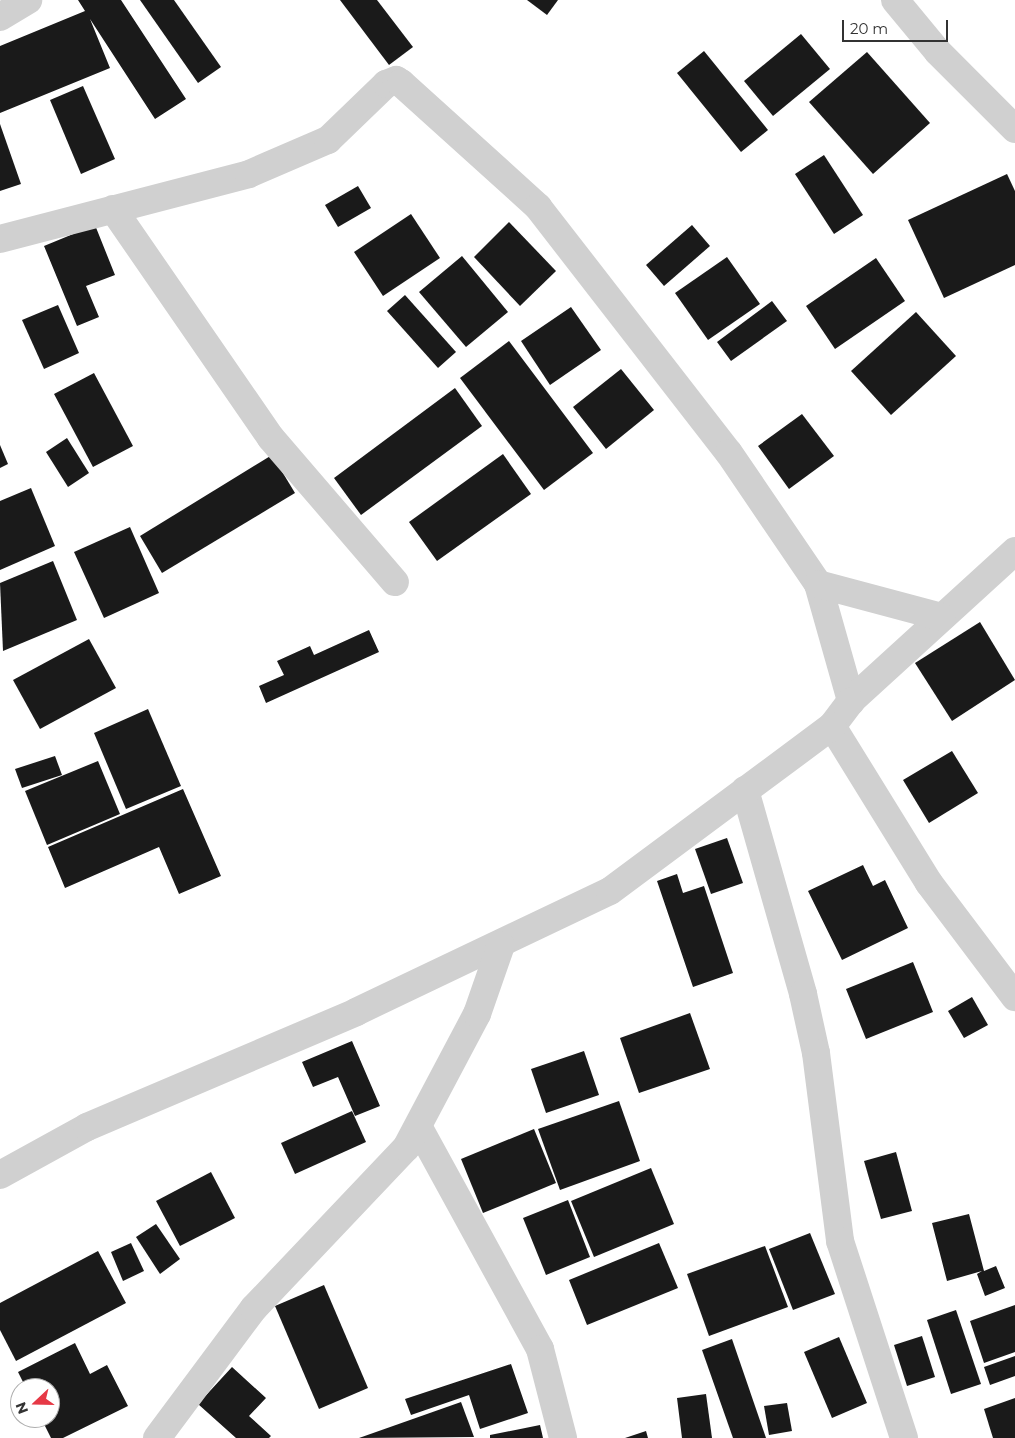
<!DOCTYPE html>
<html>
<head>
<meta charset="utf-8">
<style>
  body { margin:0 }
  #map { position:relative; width:1015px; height:1438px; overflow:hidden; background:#fff; font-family:Montserrat,sans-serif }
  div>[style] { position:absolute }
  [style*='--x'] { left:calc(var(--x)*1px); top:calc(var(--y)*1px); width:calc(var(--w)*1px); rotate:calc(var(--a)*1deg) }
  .building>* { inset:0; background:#1a1a1a }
  .street>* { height:28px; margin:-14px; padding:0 14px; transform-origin:14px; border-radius:14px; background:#d0d0d0 }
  span { translate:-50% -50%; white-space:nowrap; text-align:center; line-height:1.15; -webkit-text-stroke:5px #fff; paint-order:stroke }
  .north { position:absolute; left:10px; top:1378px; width:50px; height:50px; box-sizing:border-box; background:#fff; border:1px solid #adadad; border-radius:50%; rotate:249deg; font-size:14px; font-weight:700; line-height:20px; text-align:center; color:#333 }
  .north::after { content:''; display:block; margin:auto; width:18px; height:22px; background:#e63946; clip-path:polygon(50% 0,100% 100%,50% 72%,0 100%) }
  .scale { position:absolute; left:842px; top:20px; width:106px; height:22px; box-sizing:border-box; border:2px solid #333; border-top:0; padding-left:6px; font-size:15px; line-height:18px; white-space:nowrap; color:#333; -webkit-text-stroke:4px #fff; paint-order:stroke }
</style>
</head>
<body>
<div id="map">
  <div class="building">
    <div style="clip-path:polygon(78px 0,121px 0,186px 99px,155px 119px,90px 19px,110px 68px,0 113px,0 46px,85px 11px)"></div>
    <div style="clip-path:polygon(140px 0,174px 0,221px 67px,198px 83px)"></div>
    <div style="clip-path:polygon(340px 0,377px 0,413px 47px,389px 65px)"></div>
    <div style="clip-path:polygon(527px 0,558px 0,547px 15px)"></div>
    <div style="clip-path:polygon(801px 34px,830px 69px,773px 116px,744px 81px)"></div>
    <div style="clip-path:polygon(704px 51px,768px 130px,741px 152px,677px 73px)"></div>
    <div style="clip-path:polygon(867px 52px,930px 123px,873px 174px,809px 102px)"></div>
    <div style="clip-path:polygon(83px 86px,115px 159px,81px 174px,50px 100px)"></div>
    <div style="clip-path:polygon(0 124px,21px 184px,0 191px)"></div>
    <div style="clip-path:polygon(824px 155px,863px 215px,834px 234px,795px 174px)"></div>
    <div style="clip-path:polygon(1007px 174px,1015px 191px,1015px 265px,944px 298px,908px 220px)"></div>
    <div style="clip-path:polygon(358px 186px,371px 208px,338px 227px,325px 205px)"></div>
    <div style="clip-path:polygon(411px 214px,440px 258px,383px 296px,354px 252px)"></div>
    <div style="clip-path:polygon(509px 222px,556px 271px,520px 306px,474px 257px)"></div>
    <div style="clip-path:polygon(95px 225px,115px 275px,86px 286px,99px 317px,77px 326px,44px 246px)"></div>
    <div style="clip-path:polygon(692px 225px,710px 246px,664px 286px,646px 265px)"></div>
    <div style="clip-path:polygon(462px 256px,508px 312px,466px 347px,419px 292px)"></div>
    <div style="clip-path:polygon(727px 257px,760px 304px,708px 340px,675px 293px)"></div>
    <div style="clip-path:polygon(876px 258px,905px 301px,835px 349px,806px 306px)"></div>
    <div style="clip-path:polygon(405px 295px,456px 352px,438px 368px,387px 311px)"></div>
    <div style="clip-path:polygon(772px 301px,787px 321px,731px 361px,717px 342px)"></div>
    <div style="clip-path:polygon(58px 305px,79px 353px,44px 369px,22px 320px)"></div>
    <div style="clip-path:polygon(571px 307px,601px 350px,550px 385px,521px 341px)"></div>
    <div style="clip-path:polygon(916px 312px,956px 356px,891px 415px,851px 371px)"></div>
    <div style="clip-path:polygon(509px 341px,593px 453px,544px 490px,460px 378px)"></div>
    <div style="clip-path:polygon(621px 369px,654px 410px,606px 449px,573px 407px)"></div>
    <div style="clip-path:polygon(94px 373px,133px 446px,93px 467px,54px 394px)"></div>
    <div style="clip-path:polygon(455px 388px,482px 426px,361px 515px,334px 478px)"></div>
    <div style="clip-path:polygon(802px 414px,834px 456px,789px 489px,758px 446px)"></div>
    <div style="clip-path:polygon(67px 438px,89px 473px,68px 487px,46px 452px)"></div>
    <div style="clip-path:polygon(0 445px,8px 464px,0 468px)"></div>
    <div style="clip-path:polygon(503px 454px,531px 494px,437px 561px,409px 522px)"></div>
    <div style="clip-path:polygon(272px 455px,295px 493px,162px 573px,140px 536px)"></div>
    <div style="clip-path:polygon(31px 488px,55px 546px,0 570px,0 501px)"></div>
    <div style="clip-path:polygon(130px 527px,159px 593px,104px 618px,74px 552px)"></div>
    <div style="clip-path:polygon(53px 561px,77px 620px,3px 651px,0 583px)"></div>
    <div style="clip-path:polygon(980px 622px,1015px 680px,952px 721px,915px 663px)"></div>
    <div style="clip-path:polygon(369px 630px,379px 652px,266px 703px,259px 686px,284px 675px,277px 661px,310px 646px,314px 655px)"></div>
    <div style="clip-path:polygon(89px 639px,116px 688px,40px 729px,13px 680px)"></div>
    <div style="clip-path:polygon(148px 709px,181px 786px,126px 809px,94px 733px)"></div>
    <div style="clip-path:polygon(952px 751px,978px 793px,929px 823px,903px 780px)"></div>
    <div style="clip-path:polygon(55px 756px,62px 775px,22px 788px,15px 769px)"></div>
    <div style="clip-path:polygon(98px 761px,120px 814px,47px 845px,25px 791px)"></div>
    <div style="clip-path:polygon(183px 789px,221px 876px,179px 894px,159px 847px,65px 888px,48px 847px)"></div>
    <div style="clip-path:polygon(727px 838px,743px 883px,711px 894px,695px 849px)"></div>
    <div style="clip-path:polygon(863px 865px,873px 886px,885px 880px,908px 928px,842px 960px,808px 891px)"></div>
    <div style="clip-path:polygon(677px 874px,683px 893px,704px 886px,733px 973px,693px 987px,657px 881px)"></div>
    <div style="clip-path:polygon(913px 962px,933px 1012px,866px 1039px,846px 989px)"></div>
    <div style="clip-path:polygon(972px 997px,988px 1025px,964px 1038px,948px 1011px)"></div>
    <div style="clip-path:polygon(690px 1013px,710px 1069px,639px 1093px,620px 1038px)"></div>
    <div style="clip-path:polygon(352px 1041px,380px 1106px,355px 1116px,338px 1077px,313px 1087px,302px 1062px)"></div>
    <div style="clip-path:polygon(584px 1051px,599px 1095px,546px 1113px,531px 1069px)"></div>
    <div style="clip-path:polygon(619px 1101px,640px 1161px,560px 1190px,538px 1129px)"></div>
    <div style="clip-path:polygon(352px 1111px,366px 1142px,295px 1174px,281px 1143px)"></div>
    <div style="clip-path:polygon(534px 1129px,556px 1183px,483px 1213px,461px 1159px)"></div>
    <div style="clip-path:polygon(896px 1152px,912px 1211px,881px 1219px,864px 1161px)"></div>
    <div style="clip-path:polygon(651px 1168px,674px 1224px,594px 1257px,571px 1201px)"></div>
    <div style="clip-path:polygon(211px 1172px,235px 1218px,180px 1246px,156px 1201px)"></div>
    <div style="clip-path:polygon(568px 1200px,590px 1257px,546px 1275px,523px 1218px)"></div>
    <div style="clip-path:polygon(969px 1214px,984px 1271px,996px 1266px,1005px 1288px,985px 1296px,977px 1274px,982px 1271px,947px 1281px,932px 1223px)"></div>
    <div style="clip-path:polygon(156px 1224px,180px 1259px,160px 1274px,136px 1237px)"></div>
    <div style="clip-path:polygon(810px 1233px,835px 1294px,793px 1310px,769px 1249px)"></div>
    <div style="clip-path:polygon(131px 1243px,144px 1271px,123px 1281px,111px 1252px)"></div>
    <div style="clip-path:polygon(659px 1243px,678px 1288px,587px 1325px,569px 1280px)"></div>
    <div style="clip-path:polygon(765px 1246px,788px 1307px,709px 1336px,687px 1274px)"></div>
    <div style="clip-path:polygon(98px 1251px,126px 1303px,16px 1361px,0 1330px,0 1303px)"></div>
    <div style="clip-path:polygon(324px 1285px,368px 1388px,319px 1409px,275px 1306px)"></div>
    <div style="clip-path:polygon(1015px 1305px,1015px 1352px,984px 1363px,970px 1321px)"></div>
    <div style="clip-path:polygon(956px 1310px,981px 1384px,951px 1394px,927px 1320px)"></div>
    <div style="clip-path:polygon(922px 1336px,935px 1377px,907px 1386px,894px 1345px)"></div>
    <div style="clip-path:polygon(839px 1337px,867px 1403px,832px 1418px,804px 1352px)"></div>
    <div style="clip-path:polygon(732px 1339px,766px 1438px,733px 1438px,702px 1350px)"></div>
    <div style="clip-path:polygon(75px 1343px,90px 1374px,107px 1365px,128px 1406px,63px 1438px,51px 1438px,41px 1418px,50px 1418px,50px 1388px,26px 1388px,18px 1372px)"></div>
    <div style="clip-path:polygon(1015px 1356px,1015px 1376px,990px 1385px,984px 1367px)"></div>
    <div style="clip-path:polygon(511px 1364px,528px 1413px,480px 1429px,469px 1395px,411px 1415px,405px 1399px)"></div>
    <div style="clip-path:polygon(232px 1367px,266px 1398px,249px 1416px,271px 1436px,269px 1438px,236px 1438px,198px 1404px)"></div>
    <div style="clip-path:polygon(706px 1394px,712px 1438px,682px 1438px,677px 1398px)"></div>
    <div style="clip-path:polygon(1015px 1398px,1015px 1438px,993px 1438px,984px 1409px)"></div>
    <div style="clip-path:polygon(461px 1402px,474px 1437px,359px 1438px)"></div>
    <div style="clip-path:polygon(787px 1403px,792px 1431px,769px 1435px,764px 1406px)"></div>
    <div style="clip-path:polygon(540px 1425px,543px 1438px,490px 1438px,490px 1435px)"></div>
    <div style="clip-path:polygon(646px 1431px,648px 1438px,625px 1438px)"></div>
  </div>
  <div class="street">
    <div style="--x:895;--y:0;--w:67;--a:50.4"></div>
    <div style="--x:938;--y:52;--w:109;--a:45"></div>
    <div style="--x:0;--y:17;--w:33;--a:-31"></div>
    <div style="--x:113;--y:209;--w:278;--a:55.4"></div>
    <div style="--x:271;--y:438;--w:190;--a:49.3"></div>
    <div style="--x:0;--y:239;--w:257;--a:-14.6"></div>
    <div style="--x:249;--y:174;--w:86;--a:-23.3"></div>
    <div style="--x:328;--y:140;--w:81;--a:-44"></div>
    <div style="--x:386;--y:84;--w:11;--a:-22"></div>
    <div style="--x:396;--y:80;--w:6;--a:31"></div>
    <div style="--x:401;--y:83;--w:185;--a:42.1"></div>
    <div style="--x:538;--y:207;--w:311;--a:52.2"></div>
    <div style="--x:729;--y:453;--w:158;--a:55.8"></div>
    <div style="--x:818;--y:584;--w:122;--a:74.2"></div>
    <div style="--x:1015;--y:551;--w:222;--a:137.6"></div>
    <div style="--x:851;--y:701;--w:31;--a:127"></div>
    <div style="--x:832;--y:726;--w:185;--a:58.3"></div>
    <div style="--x:929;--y:883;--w:143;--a:53"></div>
    <div style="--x:818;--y:584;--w:128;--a:14.9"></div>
    <div style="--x:745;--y:790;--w:212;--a:74.1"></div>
    <div style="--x:803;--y:994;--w:60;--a:77.6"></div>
    <div style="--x:816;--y:1053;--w:190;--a:82.7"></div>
    <div style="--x:840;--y:1241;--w:207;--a:72"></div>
    <div style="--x:419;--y:1128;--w:252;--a:61.3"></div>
    <div style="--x:540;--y:1349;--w:92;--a:75.5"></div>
    <div style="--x:0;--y:1175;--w:99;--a:-28.9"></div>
    <div style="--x:87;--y:1127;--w:293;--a:-23.1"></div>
    <div style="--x:356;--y:1012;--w:281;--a:-25.5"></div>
    <div style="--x:610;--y:891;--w:277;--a:-36.6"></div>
    <div style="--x:157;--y:1438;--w:162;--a:-53.3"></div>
    <div style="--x:254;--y:1308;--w:221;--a:-46.5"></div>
    <div style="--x:406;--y:1148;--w:152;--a:-62.1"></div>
    <div style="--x:477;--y:1014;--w:73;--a:-70.8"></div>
  </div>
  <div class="north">N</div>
  <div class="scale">20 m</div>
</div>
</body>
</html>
